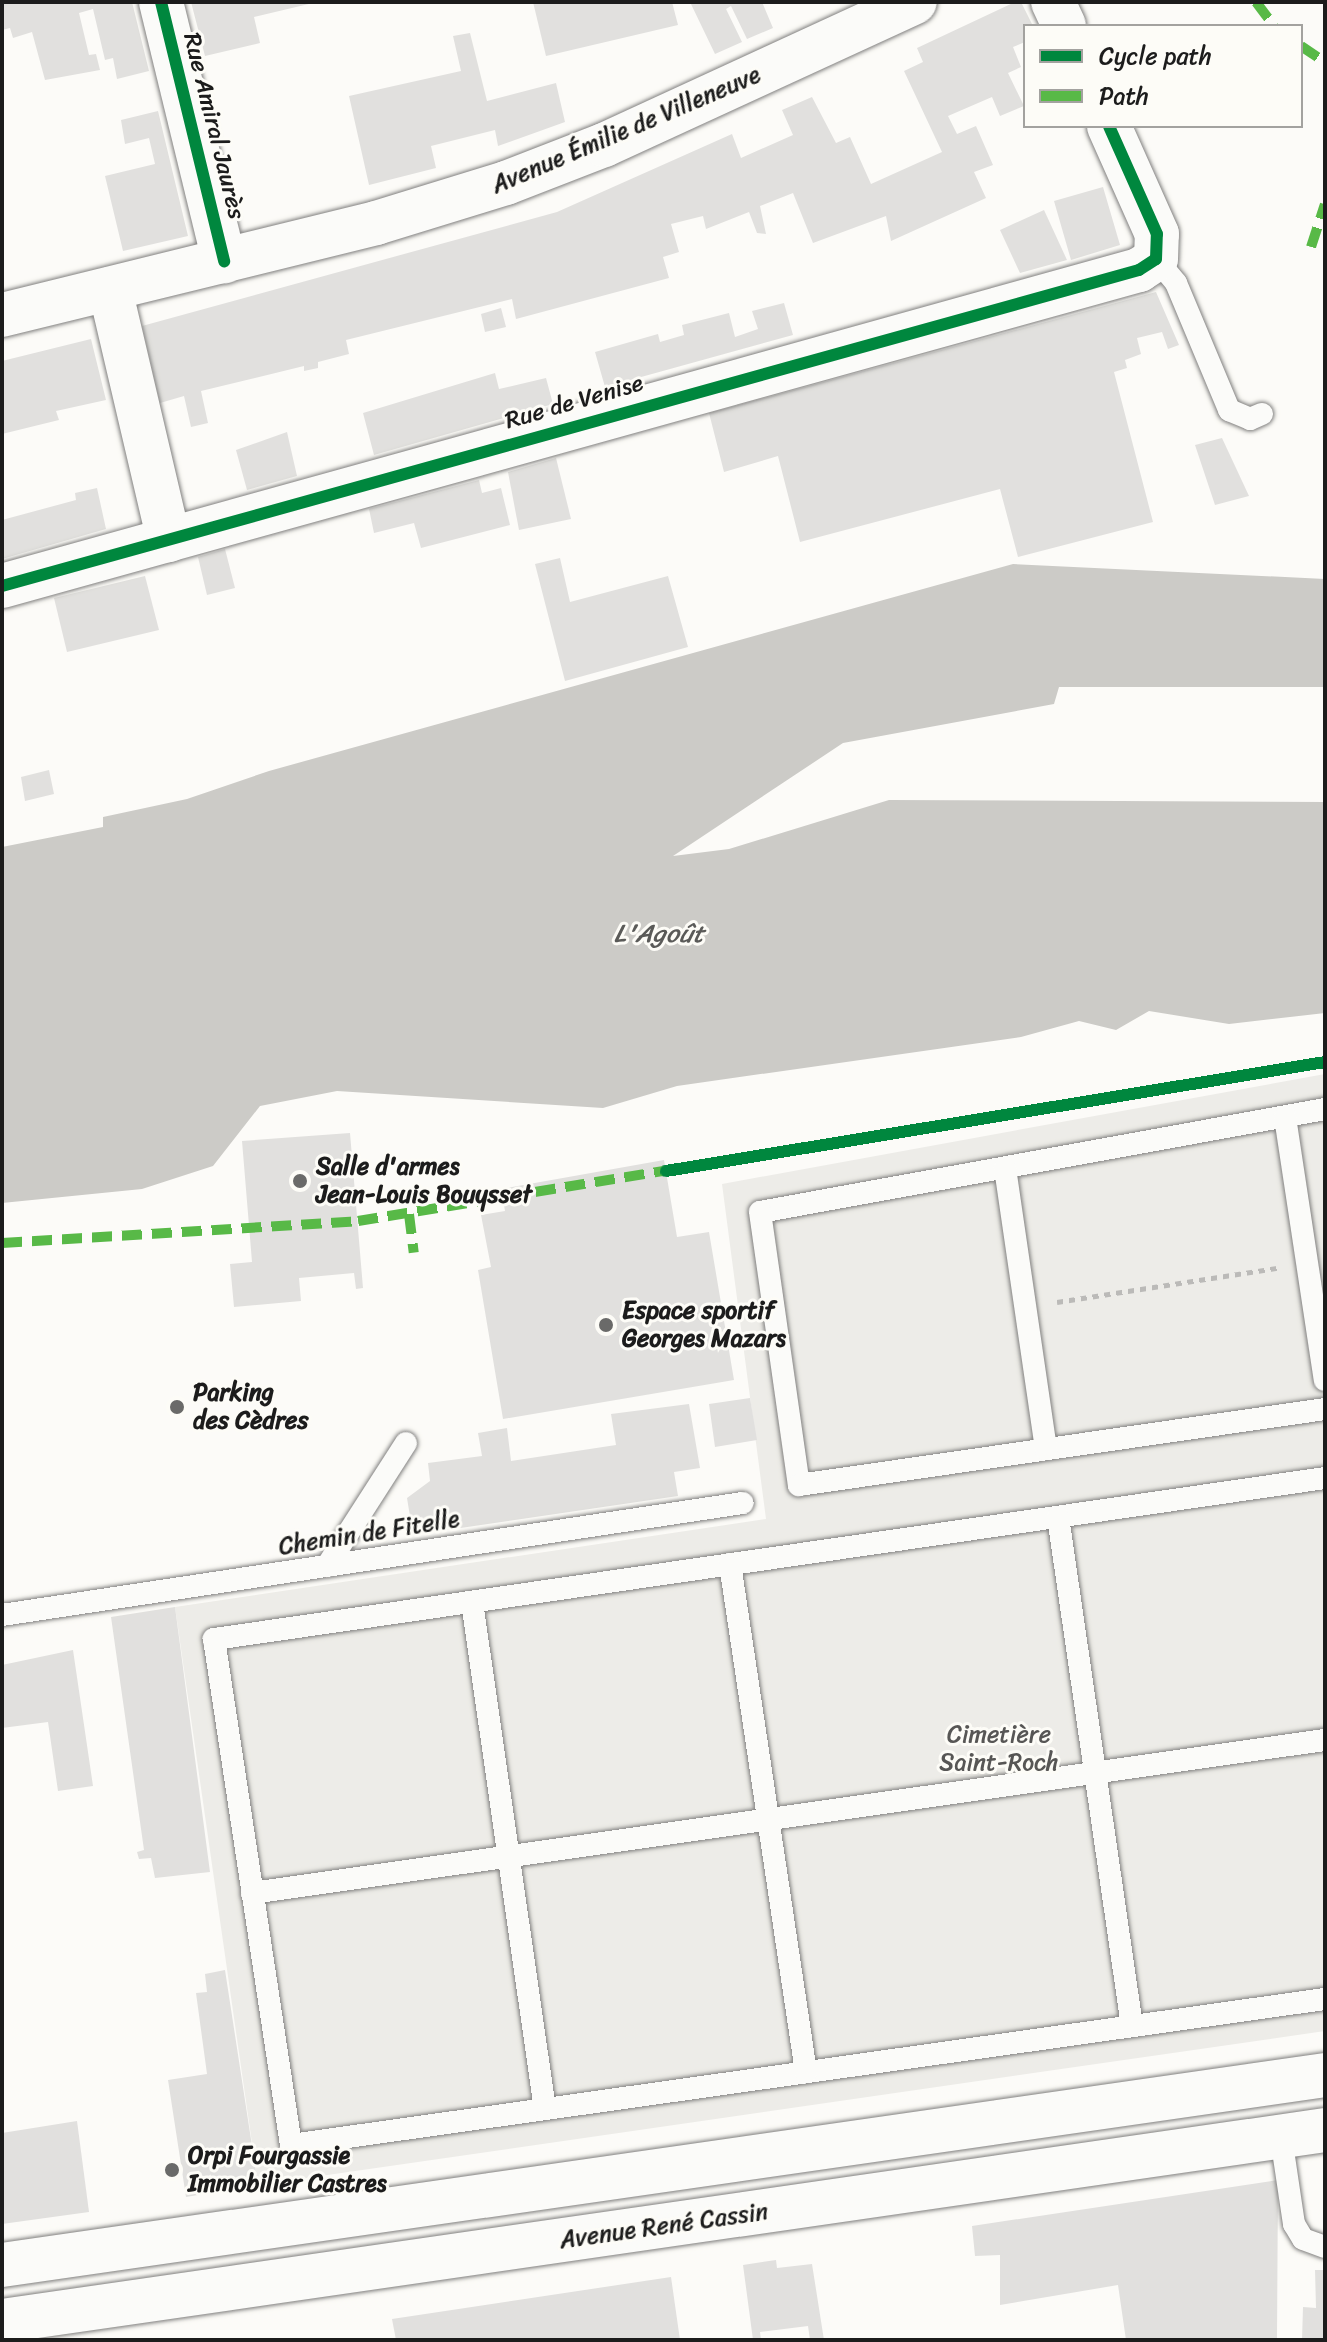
<!DOCTYPE html>
<html>
<head>
<meta charset="utf-8">
<style>
  body { margin:0 }
  #map { position:relative; width:1327px; height:2342px; overflow:hidden; background:#fcfbf8; font-family:Sriracha,sans-serif }
  div>[style] { position:absolute }
  [style*='--x'] { left:calc(var(--x)*1px); top:calc(var(--y)*1px); width:calc(var(--w)*1px); rotate:calc(var(--a)*1deg) }
  .green>* { inset:0; background:#edece8 }
  .water>* { inset:0; background:#cccbc7 }
  .building>* { inset:0; background:#e1e0de }
  .path>* { height:5px; margin-top:-2.5px; transform-origin:0; background:repeating-linear-gradient(90deg,#bbbab8 0 6px,transparent 0 12px) }
  .roads { filter:drop-shadow(0 0 2px #81807f) drop-shadow(0 0 2px #81807f) }
  .service>* { height:22px; margin:-11px; padding:0 11px; transform-origin:11px; border-radius:11px; background:#fbfbf9 }
  .minor>* { height:44px; margin:-22px; padding:0 22px; transform-origin:22px; border-radius:22px; background:#fbfbf9 }
  .secondary>* { height:44px; margin:-22px; padding:0 22px; transform-origin:22px; border-radius:22px; background:#fbfbf9 }
  .quiet>* { height:10px; margin-top:-5px; transform-origin:0; background:repeating-linear-gradient(90deg,#58b947 0 20px,transparent 0 30px) }
  .cycleway>* { height:12px; margin:-6px; padding:0 6px; transform-origin:6px; border-radius:6px; background:#00873e }
  .dots>* { width:22px; height:22px; translate:-50% -50%; box-sizing:border-box; border:4px solid #fdfcf7; border-radius:50% }
  span { translate:-50% -50%; white-space:nowrap; text-align:center; line-height:1.15; -webkit-text-stroke:6px #fdfcf7; paint-order:stroke }
  .street-label { font-size:24px; color:#1c1c1c }
  .poi-label { font-size:24px; color:#1c1c1c; font-weight:700 }
  .left { translate:0 -50%; text-align:left }
  .park-label { font-size:24px; color:#575655 }
  .water-label { font-size:26px; color:#5a5a58; font-style:italic }
  .frame { position:absolute; inset:0; border:4px solid #1c1c1c; pointer-events:none }
  .legend { position:absolute; left:1023px; top:24px; width:280px; height:104px; box-sizing:border-box; background:#fdfcf7; border:2px solid #a3a29f; margin:0; padding:10px 14px; list-style:none; font-size:24px; color:#1c1c1c }
  .legend li { display:flex; align-items:center; gap:16px; height:40px }
  .legend b { width:40px; border:2px solid #a3a29f }
</style>
</head>
<body>
<div id="map">
  <div class="green">
    <div style="clip-path:polygon(1325px 1074px,1325px 2031px,258px 2185px,175px 1607px,766px 1519px,722px 1184px)"></div>
  </div>
  <div class="water">
    <div style="clip-path:polygon(1013px 564px,1325px 579px,1325px 687px,1059px 687px,1054px 704px,843px 743px,673px 856px,729px 849px,889px 800px,1325px 802px,1325px 1013px,1229px 1024px,1149px 1011px,1116px 1030px,1079px 1021px,1021px 1037px,677px 1086px,603px 1108px,337px 1091px,260px 1106px,213px 1166px,142px 1189px,2px 1203px,2px 847px,103px 827px,103px 817px,187px 799px,269px 771px)"></div>
  </div>
  <div class="building">
    <div style="clip-path:polygon(2px 2px,132px 2px,149px 71px,117px 79px,113px 58px,105px 60px,93px 9px,79px 13px,89px 55px,96px 54px,100px 70px,45px 80px,32px 32px,13px 38px,10px 28px,2px 30px)"></div>
    <div style="clip-path:polygon(191px 2px,313px 2px,313px 3px,254px 17px,260px 43px,205px 56px)"></div>
    <div style="clip-path:polygon(533px 2px,672px 2px,678px 25px,546px 56px)"></div>
    <div style="clip-path:polygon(690px 2px,762px 2px,773px 28px,747px 39px,731px 6px,726px 9px,742px 42px,715px 54px)"></div>
    <div style="clip-path:polygon(1015px 2px,1021px 2px,1033px 26px,1025px 26px,1025px 42px,1013px 47px,1021px 67px,1008px 73px,1024px 106px,1000px 116px,992px 97px,948px 116px,957px 134px,976px 126px,993px 165px,974px 172px,986px 198px,891px 241px,886px 216px,813px 243px,793px 193px,760px 206px,766px 234px,757px 233px,749px 212px,706px 229px,703px 216px,671px 224px,679px 252px,663px 257px,669px 278px,516px 319px,512px 299px,346px 340px,349px 354px,318px 362px,318px 368px,304px 371px,304px 366px,201px 391px,208px 423px,191px 427px,184px 396px,160px 403px,142px 326px,557px 212px,732px 134px,741px 158px,793px 135px,782px 110px,812px 97px,836px 143px,850px 137px,871px 184px,942px 152px,904px 71px,923px 62px,917px 48px)"></div>
    <div style="clip-path:polygon(470px 33px,487px 101px,556px 83px,565px 122px,498px 146px,495px 130px,431px 146px,436px 168px,369px 185px,349px 96px,461px 71px,453px 36px)"></div>
    <div style="clip-path:polygon(158px 111px,188px 236px,123px 251px,105px 176px,155px 164px,149px 138px,125px 144px,121px 120px)"></div>
    <div style="clip-path:polygon(1103px 187px,1120px 245px,1071px 260px,1054px 201px)"></div>
    <div style="clip-path:polygon(1044px 210px,1067px 260px,1020px 273px,1000px 230px)"></div>
    <div style="clip-path:polygon(1156px 292px,1179px 345px,1168px 349px,1162px 332px,1137px 338px,1141px 354px,1125px 360px,1127px 368px,1114px 372px,1153px 522px,1018px 557px,1000px 489px,800px 542px,778px 456px,724px 472px,709px 413px)"></div>
    <div style="clip-path:polygon(784px 303px,793px 335px,605px 387px,595px 352px,658px 334px,660px 342px,684px 335px,682px 325px,729px 313px,735px 337px,758px 329px,752px 311px)"></div>
    <div style="clip-path:polygon(501px 308px,506px 327px,485px 332px,481px 314px)"></div>
    <div style="clip-path:polygon(91px 339px,106px 400px,56px 411px,59px 420px,2px 434px,2px 361px)"></div>
    <div style="clip-path:polygon(495px 373px,499px 389px,546px 378px,553px 404px,374px 455px,363px 413px)"></div>
    <div style="clip-path:polygon(287px 432px,297px 476px,247px 490px,236px 450px)"></div>
    <div style="clip-path:polygon(1222px 438px,1249px 496px,1215px 505px,1195px 445px)"></div>
    <div style="clip-path:polygon(556px 458px,571px 519px,519px 530px,508px 472px)"></div>
    <div style="clip-path:polygon(479px 480px,482px 493px,501px 488px,510px 525px,421px 548px,414px 523px,374px 533px,369px 509px)"></div>
    <div style="clip-path:polygon(97px 488px,106px 529px,2px 559px,2px 520px,76px 500px,75px 493px)"></div>
    <div style="clip-path:polygon(225px 549px,235px 588px,207px 595px,198px 557px)"></div>
    <div style="clip-path:polygon(560px 558px,570px 602px,668px 576px,688px 647px,565px 681px,535px 564px)"></div>
    <div style="clip-path:polygon(145px 576px,159px 630px,67px 652px,54px 598px)"></div>
    <div style="clip-path:polygon(49px 770px,54px 794px,25px 801px,21px 777px)"></div>
    <div style="clip-path:polygon(350px 1133px,363px 1288px,356px 1289px,354px 1273px,299px 1278px,301px 1301px,234px 1307px,230px 1264px,252px 1262px,242px 1141px)"></div>
    <div style="clip-path:polygon(664px 1160px,677px 1237px,709px 1232px,734px 1380px,503px 1419px,478px 1270px,491px 1267px,481px 1215px,505px 1211px,501px 1189px)"></div>
    <div style="clip-path:polygon(750px 1398px,757px 1440px,715px 1447px,709px 1404px)"></div>
    <div style="clip-path:polygon(689px 1404px,700px 1468px,674px 1472px,678px 1496px,413px 1535px,407px 1498px,430px 1481px,428px 1463px,482px 1456px,478px 1433px,507px 1428px,511px 1461px,616px 1445px,611px 1414px)"></div>
    <div style="clip-path:polygon(175px 1607px,210px 1872px,155px 1878px,151px 1858px,139px 1859px,137px 1852px,144px 1850px,111px 1617px)"></div>
    <div style="clip-path:polygon(73px 1650px,93px 1786px,58px 1791px,48px 1722px,2px 1728px,2px 1665px)"></div>
    <div style="clip-path:polygon(225px 1970px,258px 2185px,186px 2197px,168px 2080px,207px 2074px,196px 1993px,207px 1992px,205px 1974px)"></div>
    <div style="clip-path:polygon(77px 2121px,89px 2212px,2px 2224px,2px 2133px)"></div>
    <div style="clip-path:polygon(1278px 2180px,1277px 2339px,1126px 2340px,1118px 2285px,1000px 2305px,1000px 2255px,975px 2256px,972px 2226px)"></div>
    <div style="clip-path:polygon(776px 2260px,777px 2268px,812px 2264px,824px 2340px,810px 2340px,808px 2326px,760px 2332px,761px 2340px,753px 2340px,743px 2265px)"></div>
    <div style="clip-path:polygon(1315px 2270px,1325px 2270px,1325px 2340px,1302px 2340px,1303px 2307px,1316px 2308px)"></div>
    <div style="clip-path:polygon(671px 2277px,680px 2340px,396px 2340px,392px 2319px)"></div>
  </div>
  <div class="path">
    <div style="--x:1057;--y:1302;--w:223;--a:-8.8"></div>
  </div>
  <div class="roads">
    <div class="service">
      <div style="--x:1156;--y:259;--w:31;--a:50"></div>
      <div style="--x:1176;--y:283;--w:138;--a:67.3"></div>
      <div style="--x:1229;--y:410;--w:23;--a:23"></div>
      <div style="--x:1250;--y:419;--w:13;--a:-23"></div>
      <div style="--x:1325;--y:1109;--w:574;--a:169.67"></div>
      <div style="--x:760;--y:1212;--w:276;--a:81.9"></div>
      <div style="--x:799;--y:1485;--w:531;--a:-8.22"></div>
      <div style="--x:1285;--y:1117;--w:266;--a:81.4"></div>
      <div style="--x:1005;--y:1168;--w:284;--a:81.7"></div>
      <div style="--x:1325;--y:1478;--w:1123;--a:171.75"></div>
      <div style="--x:214;--y:1639;--w:512;--a:81.35"></div>
      <div style="--x:291;--y:2145;--w:1044;--a:-8.04"></div>
      <div style="--x:1058;--y:1517;--w:514;--a:81.73"></div>
      <div style="--x:730;--y:1564;--w:514;--a:81.49"></div>
      <div style="--x:327;--y:1566;--w:146;--a:-57.3"></div>
      <div style="--x:472;--y:1602;--w:512;--a:81.81"></div>
      <div style="--x:2;--y:1615;--w:749;--a:-8.6"></div>
      <div style="--x:252;--y:1893;--w:1084;--a:-8.12"></div>
      <div style="--x:1281;--y:2137;--w:88;--a:81.5"></div>
      <div style="--x:1294;--y:2224;--w:17;--a:59"></div>
      <div style="--x:1303;--y:2239;--w:23;--a:20"></div>
    </div>
    <div class="minor">
      <div style="--x:161;--y:2;--w:267;--a:76.3"></div>
      <div style="--x:1053;--y:2;--w:26;--a:65"></div>
      <div style="--x:110;--y:289;--w:258;--a:76.8"></div>
      <div style="--x:2;--y:586;--w:1180;--a:-15.53"></div>
      <div style="--x:1139;--y:270;--w:20;--a:-33"></div>
      <div style="--x:1156;--y:259;--w:25;--a:-88"></div>
      <div style="--x:1157;--y:234;--w:118;--a:-114"></div>
    </div>
    <div class="secondary">
      <div style="--x:2;--y:315;--w:385;--a:-13.8"></div>
      <div style="--x:376;--y:223;--w:136;--a:-17.1"></div>
      <div style="--x:506;--y:183;--w:105;--a:-21.2"></div>
      <div style="--x:604;--y:145;--w:342;--a:-24.7"></div>
      <div style="--x:2;--y:2265;--w:1337;--a:-8.17"></div>
      <div style="--x:2;--y:2321;--w:1337;--a:-8.21"></div>
    </div>
  </div>
  <div class="quiet">
    <div style="--x:1256;--y:2;--w:30;--a:53"></div>
    <div style="--x:1301;--y:46;--w:29;--a:34"></div>
    <div style="--x:1311;--y:247;--w:45;--a:-72"></div>
    <div style="--x:409;--y:1214;--w:39;--a:83"></div>
    <div style="--x:2;--y:1243;--w:357;--a:-3.5"></div>
    <div style="--x:358;--y:1221;--w:316;--a:-9.3"></div>
  </div>
  <div class="cycleway">
    <div style="--x:161;--y:2;--w:267;--a:76.3"></div>
    <div style="--x:2;--y:586;--w:1180;--a:-15.53"></div>
    <div style="--x:1139;--y:270;--w:20;--a:-33"></div>
    <div style="--x:1156;--y:259;--w:25;--a:-88"></div>
    <div style="--x:1157;--y:234;--w:118;--a:-114"></div>
    <div style="--x:666;--y:1171;--w:668;--a:-9.39"></div>
  </div>
  <div class="dots">
    <div style="left:300px;top:1181px;background:#6a6a69"></div>
    <div style="left:606px;top:1325px;background:#6a6a69"></div>
    <div style="left:177px;top:1407px;background:#6a6a69"></div>
    <div style="left:172px;top:2170px;background:#6a6a69"></div>
  </div>
  <div class="street-label">
    <span style="left:214px;top:126px;rotate:76deg">Rue Amiral Jaurès</span>
    <span style="left:626px;top:130px;rotate:-23deg">Avenue Émilie de Villeneuve</span>
    <span style="left:574px;top:402px;rotate:-16deg">Rue de Venise</span>
    <span style="left:369px;top:1533px;rotate:-9deg">Chemin de Fitelle</span>
    <span style="left:664px;top:2226px;rotate:-8deg">Avenue René Cassin</span>
  </div>
  <div class="poi-label">
    <span class="left" style="left:316px;top:1181px">Salle d'armes<br>Jean-Louis Bouysset</span>
    <span class="left" style="left:622px;top:1325px">Espace sportif<br>Georges Mazars</span>
    <span class="left" style="left:193px;top:1407px">Parking<br>des Cèdres</span>
    <span class="left" style="left:188px;top:2170px">Orpi Fourgassie<br>Immobilier Castres</span>
  </div>
  <div class="park-label">
    <span style="left:999px;top:1749px">Cimetière<br>Saint-Roch</span>
  </div>
  <div class="water-label">
    <span style="left:659px;top:934px">L'Agoût</span>
  </div>
  <div class="frame"></div>
  <ul class="legend">
  <li><b style="height:10px;background:#00873e"></b>Cycle path</li>
  <li><b style="height:10px;background:#58b947"></b>Path</li>
  </ul>
</div>
</body>
</html>
